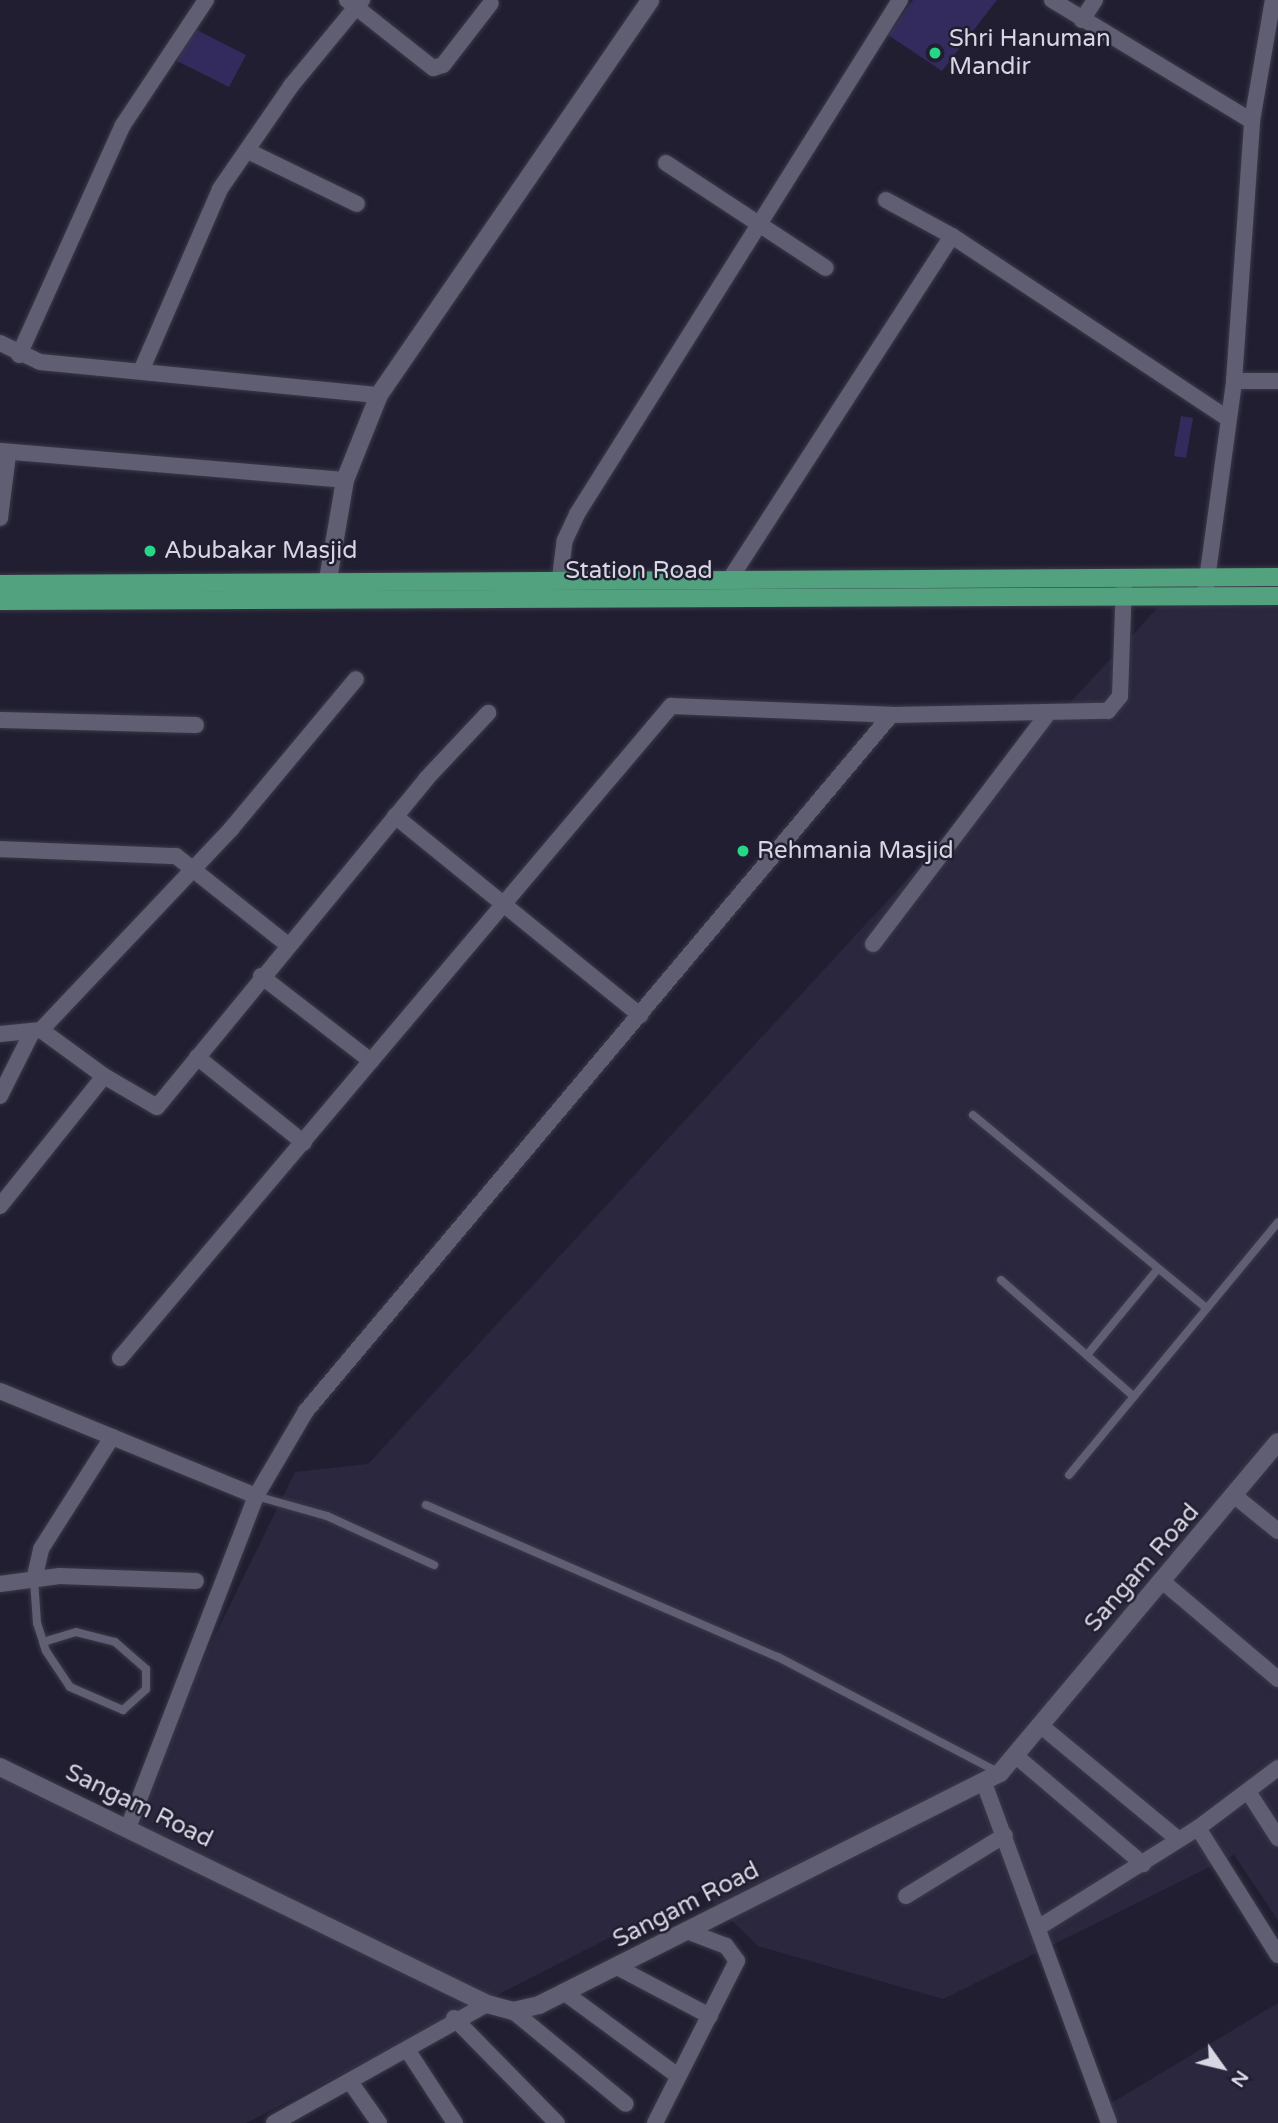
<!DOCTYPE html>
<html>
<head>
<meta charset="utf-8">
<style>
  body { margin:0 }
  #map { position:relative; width:1278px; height:2123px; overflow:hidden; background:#201e30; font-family:"Varela Round",sans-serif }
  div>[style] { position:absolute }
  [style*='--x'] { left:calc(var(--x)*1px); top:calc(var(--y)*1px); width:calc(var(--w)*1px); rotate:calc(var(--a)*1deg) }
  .built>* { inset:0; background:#2a273e }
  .building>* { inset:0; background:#332b5d }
  .roads { filter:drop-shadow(0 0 2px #3b3948) drop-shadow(0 0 2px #3b3948) }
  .lane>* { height:8px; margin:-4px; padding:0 4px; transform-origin:4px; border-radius:4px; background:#5f5e73 }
  .street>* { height:16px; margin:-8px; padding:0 8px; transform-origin:8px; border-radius:8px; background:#5f5e73 }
  .secondary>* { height:18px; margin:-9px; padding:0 9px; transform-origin:9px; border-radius:9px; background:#5f5e73 }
  .primary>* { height:18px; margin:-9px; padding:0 9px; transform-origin:9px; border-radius:9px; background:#52a280 }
  .dots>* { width:19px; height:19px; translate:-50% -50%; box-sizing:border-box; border:4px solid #201e30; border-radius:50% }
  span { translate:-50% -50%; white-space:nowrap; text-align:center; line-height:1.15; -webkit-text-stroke:5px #201e30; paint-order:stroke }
  .poi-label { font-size:24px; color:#d7d6e3 }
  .left { translate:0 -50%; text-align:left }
  .street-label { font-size:24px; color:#d7d6e3 }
  .north { position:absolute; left:1187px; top:2032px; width:70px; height:70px; -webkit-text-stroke:5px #201e30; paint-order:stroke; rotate:124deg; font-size:19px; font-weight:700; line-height:28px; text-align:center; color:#d7d6e3 }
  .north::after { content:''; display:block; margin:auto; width:24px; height:32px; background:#d7d6e3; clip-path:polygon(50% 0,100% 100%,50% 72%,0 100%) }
</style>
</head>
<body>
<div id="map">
  <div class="built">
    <div style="clip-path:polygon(1162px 603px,1278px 605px,1278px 1920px,1234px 1855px,943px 1999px,758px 1946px,701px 1891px,246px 2123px,0 2123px,0 1766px,124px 1821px,295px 1472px,368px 1464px)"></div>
    <div style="clip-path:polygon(1278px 2003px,1278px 2123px,1099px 2123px,1098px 2111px)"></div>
  </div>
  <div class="building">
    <div style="clip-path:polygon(913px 0,997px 0,942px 71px,888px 35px)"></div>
    <div style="clip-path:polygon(193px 28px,246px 55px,229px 87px,177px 61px)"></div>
    <div style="clip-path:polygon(1181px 416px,1193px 418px,1186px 458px,1174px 456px)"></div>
  </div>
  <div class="roads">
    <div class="lane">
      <div style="--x:973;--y:1115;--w:303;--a:39.6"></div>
      <div style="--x:1001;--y:1280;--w:174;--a:41.3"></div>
      <div style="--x:1087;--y:1355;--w:112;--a:-50.5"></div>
      <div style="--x:1069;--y:1475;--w:328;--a:-50.4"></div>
      <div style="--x:256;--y:1496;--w:74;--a:15.7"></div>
      <div style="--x:327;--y:1516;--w:118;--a:24.6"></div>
      <div style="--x:426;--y:1505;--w:383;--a:23.4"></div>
      <div style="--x:778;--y:1657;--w:250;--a:27.6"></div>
      <div style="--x:34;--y:1580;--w:43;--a:86"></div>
      <div style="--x:37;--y:1623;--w:20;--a:72"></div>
      <div style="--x:43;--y:1642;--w:9;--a:72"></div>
      <div style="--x:46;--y:1651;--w:43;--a:56.3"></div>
      <div style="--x:70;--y:1687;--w:58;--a:23.5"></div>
      <div style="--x:123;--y:1710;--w:31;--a:-42"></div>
      <div style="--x:146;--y:1689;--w:20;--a:-90"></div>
      <div style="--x:146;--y:1669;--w:41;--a:-138.9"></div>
      <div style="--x:115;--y:1642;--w:40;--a:-165.6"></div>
      <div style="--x:76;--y:1632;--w:34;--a:163"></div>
    </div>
    <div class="street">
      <div style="--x:347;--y:0;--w:110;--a:38.3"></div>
      <div style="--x:433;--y:68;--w:10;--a:-17"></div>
      <div style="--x:443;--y:65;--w:78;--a:-52.3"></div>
      <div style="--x:1052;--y:0;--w:234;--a:31.2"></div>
      <div style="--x:1082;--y:20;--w:24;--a:-57"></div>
      <div style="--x:248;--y:151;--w:121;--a:25.9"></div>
      <div style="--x:666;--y:163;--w:191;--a:33.3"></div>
      <div style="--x:886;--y:200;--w:75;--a:28.6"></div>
      <div style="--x:952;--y:236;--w:331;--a:33.5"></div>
      <div style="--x:0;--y:343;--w:44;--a:25.4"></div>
      <div style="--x:40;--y:362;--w:341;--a:5.6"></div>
      <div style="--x:19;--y:355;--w:252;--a:-65.7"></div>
      <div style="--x:123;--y:125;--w:150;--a:-56.4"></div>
      <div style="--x:141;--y:371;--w:198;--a:-66.5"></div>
      <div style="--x:220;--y:189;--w:125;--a:-55.4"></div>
      <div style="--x:291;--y:86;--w:112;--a:-50.5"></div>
      <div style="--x:1234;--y:381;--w:44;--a:0"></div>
      <div style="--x:0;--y:451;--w:346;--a:4.8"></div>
      <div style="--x:0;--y:518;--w:64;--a:-82.8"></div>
      <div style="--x:560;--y:578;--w:38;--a:-83"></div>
      <div style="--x:565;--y:540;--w:29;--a:-65"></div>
      <div style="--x:577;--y:514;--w:607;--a:-57.85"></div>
      <div style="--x:728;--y:582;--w:412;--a:-57.1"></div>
      <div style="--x:1205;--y:594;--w:215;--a:-82.2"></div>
      <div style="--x:1234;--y:381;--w:261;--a:-86"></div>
      <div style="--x:1252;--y:121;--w:123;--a:-80.2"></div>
      <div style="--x:0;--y:720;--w:196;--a:1.5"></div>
      <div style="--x:395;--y:816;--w:316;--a:39.1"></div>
      <div style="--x:0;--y:849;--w:176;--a:2.3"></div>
      <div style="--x:176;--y:856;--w:143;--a:38.5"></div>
      <div style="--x:873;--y:944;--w:286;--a:-52.8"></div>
      <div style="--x:261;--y:976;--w:139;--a:37.7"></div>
      <div style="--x:41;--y:1030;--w:78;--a:36.1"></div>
      <div style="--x:0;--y:1034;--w:41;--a:-5.6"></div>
      <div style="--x:41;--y:1030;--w:277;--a:-46.6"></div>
      <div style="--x:231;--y:829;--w:195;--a:-50.2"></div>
      <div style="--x:197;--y:1057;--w:137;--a:38.8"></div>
      <div style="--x:0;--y:1096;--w:69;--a:-63.4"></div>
      <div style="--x:0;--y:1206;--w:166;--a:-51.3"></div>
      <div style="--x:104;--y:1076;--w:61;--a:30.3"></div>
      <div style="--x:157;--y:1107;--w:424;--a:-50.6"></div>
      <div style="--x:426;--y:779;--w:91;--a:-46.8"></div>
      <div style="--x:120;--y:1358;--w:854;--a:-49.8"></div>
      <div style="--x:671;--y:706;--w:220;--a:2.3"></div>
      <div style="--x:891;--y:715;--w:217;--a:-1.1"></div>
      <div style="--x:1108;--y:711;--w:19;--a:-51"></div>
      <div style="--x:1120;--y:696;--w:115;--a:-88"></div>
      <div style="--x:0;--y:1391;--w:277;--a:22.3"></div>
      <div style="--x:1236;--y:1497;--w:54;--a:39"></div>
      <div style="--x:34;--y:1580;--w:32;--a:-77"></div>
      <div style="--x:41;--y:1549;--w:133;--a:-57.6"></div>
      <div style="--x:1162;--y:1581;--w:152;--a:40.2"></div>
      <div style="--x:0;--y:1584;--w:60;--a:-7.7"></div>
      <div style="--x:59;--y:1576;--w:137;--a:2.1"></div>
      <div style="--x:1040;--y:1725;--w:180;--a:39.6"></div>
      <div style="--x:1016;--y:1756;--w:167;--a:40.4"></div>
      <div style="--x:984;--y:1783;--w:362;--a:69.8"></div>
      <div style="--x:1249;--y:1793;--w:54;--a:57.2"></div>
      <div style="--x:128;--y:1828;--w:356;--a:-68.9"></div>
      <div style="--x:256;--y:1496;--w:99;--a:-59.5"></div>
      <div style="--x:306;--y:1411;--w:909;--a:-49.95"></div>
      <div style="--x:1198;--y:1828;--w:150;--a:57.8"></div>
      <div style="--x:906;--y:1896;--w:116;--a:-31.6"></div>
      <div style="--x:1041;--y:1926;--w:185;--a:-32"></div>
      <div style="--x:1198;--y:1828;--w:100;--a:-36.9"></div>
      <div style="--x:617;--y:1967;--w:105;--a:27.8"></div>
      <div style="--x:565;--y:1993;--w:140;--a:36.3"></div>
      <div style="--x:513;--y:2011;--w:146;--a:39.5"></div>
      <div style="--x:454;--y:2018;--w:147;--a:45.6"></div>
      <div style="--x:408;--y:2051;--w:86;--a:56.9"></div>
      <div style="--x:351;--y:2083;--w:49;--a:55"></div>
      <div style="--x:274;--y:2123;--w:244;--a:-29.2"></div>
      <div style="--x:655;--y:2123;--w:182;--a:-63.2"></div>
      <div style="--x:737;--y:1961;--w:19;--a:-126"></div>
      <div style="--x:726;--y:1946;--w:40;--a:-159"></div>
    </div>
    <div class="secondary">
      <div style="--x:325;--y:597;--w:119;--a:-80.3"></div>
      <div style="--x:345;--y:480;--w:92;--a:-68.2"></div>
      <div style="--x:379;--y:395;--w:479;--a:-55.5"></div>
      <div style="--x:0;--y:1767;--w:542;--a:25.95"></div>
      <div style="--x:487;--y:2004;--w:27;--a:15"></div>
      <div style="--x:513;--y:2011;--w:27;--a:-13"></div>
      <div style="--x:539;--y:2005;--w:516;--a:-26.71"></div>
      <div style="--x:1000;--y:1773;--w:432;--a:-50"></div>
    </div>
    <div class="primary">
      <div style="--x:0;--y:584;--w:1278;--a:-0.31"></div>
      <div style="--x:0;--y:601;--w:1278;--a:-0.22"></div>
    </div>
  </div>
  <div class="dots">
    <div style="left:935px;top:53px;background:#26d886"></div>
    <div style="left:150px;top:551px;background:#26d886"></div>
    <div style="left:743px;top:851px;background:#26d886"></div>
  </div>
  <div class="poi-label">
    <span class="left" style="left:949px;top:53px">Shri Hanuman<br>Mandir</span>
    <span class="left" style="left:164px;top:551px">Abubakar Masjid</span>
    <span class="left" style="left:757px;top:851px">Rehmania Masjid</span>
  </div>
  <div class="street-label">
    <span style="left:639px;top:571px">Station Road</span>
    <span style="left:1142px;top:1568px;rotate:-49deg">Sangam Road</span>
    <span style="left:139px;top:1806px;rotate:26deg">Sangam Road</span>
    <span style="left:686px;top:1905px;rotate:-27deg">Sangam Road</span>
  </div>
  <div class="north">N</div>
</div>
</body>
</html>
